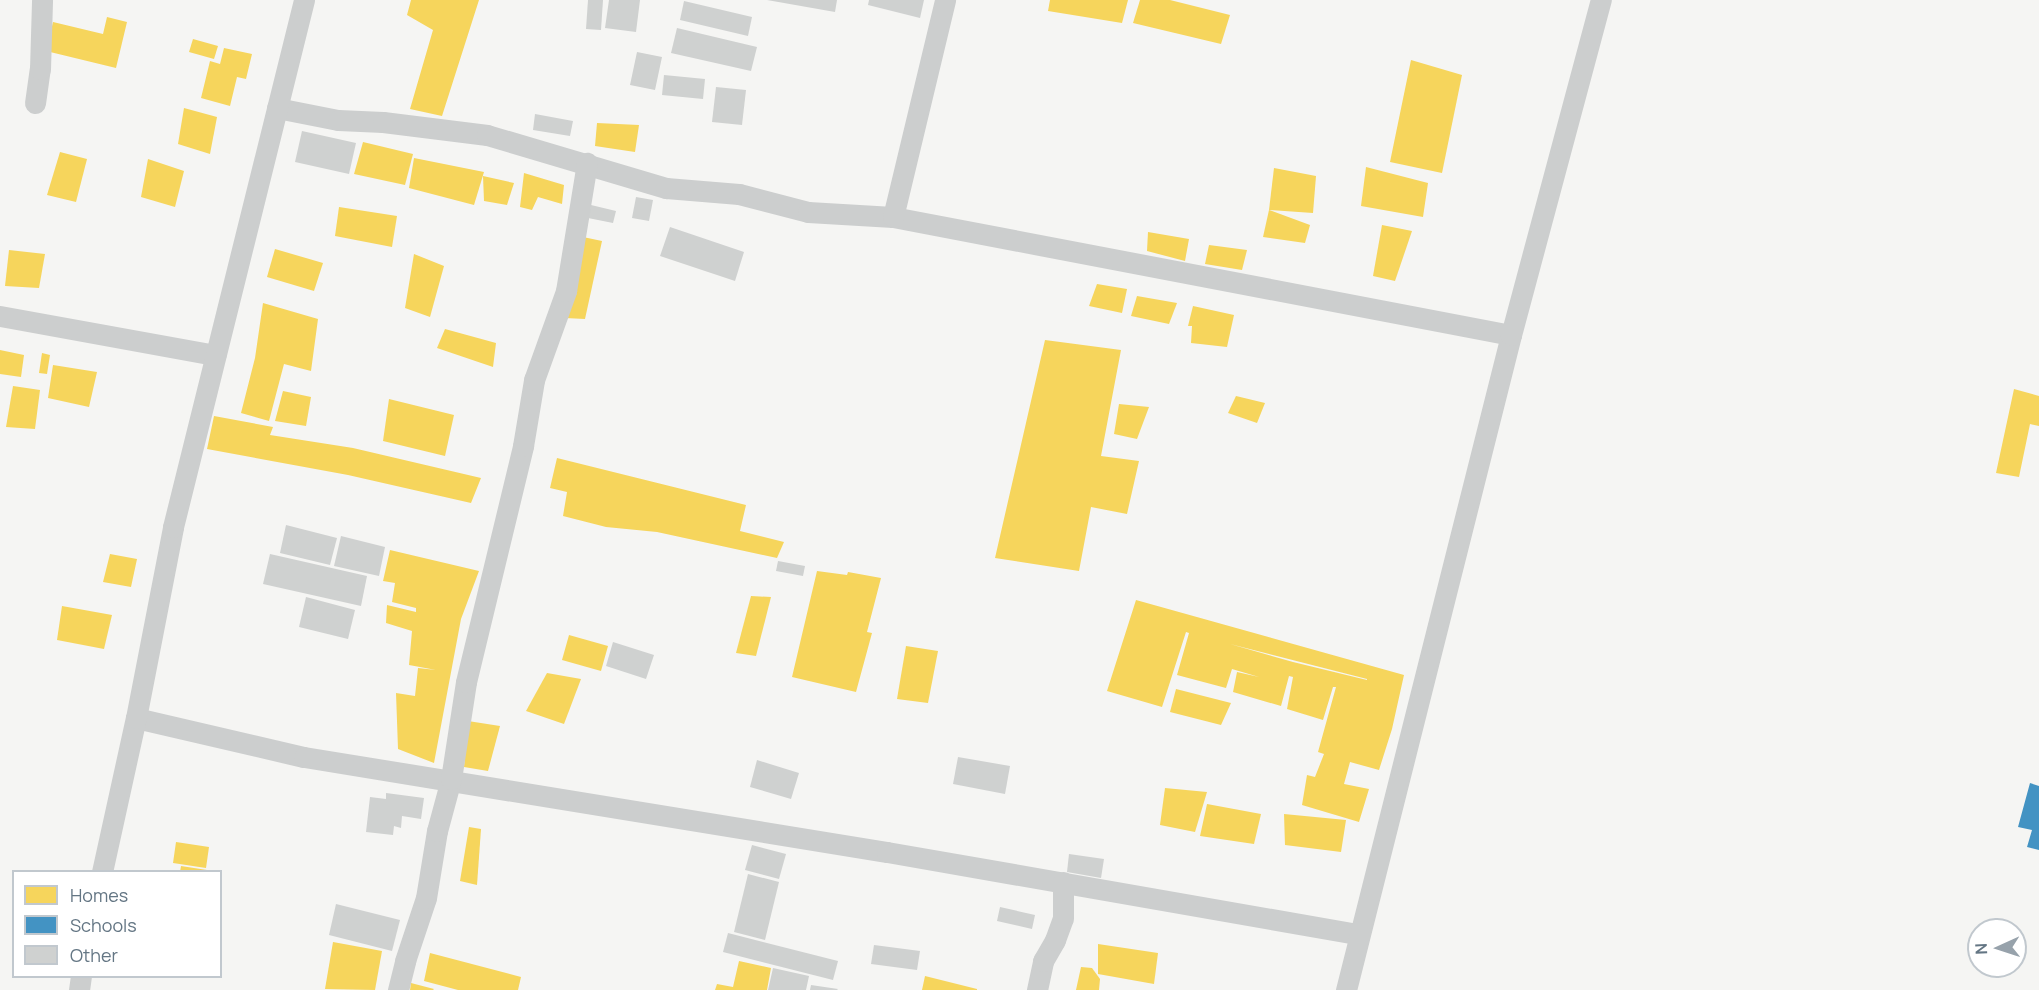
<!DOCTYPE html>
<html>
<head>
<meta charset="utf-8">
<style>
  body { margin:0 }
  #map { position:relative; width:2039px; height:990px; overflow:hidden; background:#f5f5f3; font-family:Manrope,sans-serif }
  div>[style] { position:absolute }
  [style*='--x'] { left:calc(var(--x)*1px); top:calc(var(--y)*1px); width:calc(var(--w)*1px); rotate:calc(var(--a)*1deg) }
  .homes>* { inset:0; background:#f6d55c }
  .schools>* { inset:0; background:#4393c3 }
  .building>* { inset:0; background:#cfd1d0 }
  .minor>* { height:21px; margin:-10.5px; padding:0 10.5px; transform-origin:10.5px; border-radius:10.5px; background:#cccece }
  span { translate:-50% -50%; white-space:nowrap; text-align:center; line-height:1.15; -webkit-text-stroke:6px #fff; paint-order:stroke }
  .legend { position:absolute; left:12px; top:870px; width:210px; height:108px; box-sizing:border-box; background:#fff; border:2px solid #c1c8ce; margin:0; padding:8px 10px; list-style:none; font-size:18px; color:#647684 }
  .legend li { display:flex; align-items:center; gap:12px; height:30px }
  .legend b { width:30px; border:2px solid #c1c8ce }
  .north { position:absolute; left:1967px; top:918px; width:60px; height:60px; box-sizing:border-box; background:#fff; border:2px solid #c1c8ce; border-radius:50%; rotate:267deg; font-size:16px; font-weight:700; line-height:24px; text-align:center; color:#647684 }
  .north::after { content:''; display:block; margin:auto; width:21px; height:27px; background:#97a2ab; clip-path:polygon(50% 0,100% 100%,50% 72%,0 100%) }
</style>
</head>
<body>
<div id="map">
  <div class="homes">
    <div style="clip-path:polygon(411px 0,479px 0,442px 116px,410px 109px,433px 30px,407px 15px)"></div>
    <div style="clip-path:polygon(1050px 0,1128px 0,1122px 23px,1048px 11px)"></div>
    <div style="clip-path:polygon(1140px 0,1170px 0,1230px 15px,1221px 44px,1133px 23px)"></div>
    <div style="clip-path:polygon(107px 17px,127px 22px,116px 68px,46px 51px,53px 22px,103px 34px)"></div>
    <div style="clip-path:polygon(193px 39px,218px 46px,214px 59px,189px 52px)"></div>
    <div style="clip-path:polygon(224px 48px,252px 54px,246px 79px,237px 77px,230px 106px,201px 98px,210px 61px,220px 64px)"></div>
    <div style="clip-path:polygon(1411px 60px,1462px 75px,1442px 173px,1390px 162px)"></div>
    <div style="clip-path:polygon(184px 108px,217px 117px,210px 154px,178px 144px)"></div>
    <div style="clip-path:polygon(597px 123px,639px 125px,635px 152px,595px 146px)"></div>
    <div style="clip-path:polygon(363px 142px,413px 154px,405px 185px,354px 174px)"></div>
    <div style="clip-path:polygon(60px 152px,87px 159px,76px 202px,47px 195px)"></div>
    <div style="clip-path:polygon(414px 158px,484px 172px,474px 205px,409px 188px)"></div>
    <div style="clip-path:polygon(148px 159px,184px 171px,175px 207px,141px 197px)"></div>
    <div style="clip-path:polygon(1366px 167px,1428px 183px,1423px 217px,1361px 206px)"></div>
    <div style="clip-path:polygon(1274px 168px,1316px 176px,1313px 213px,1269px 210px)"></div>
    <div style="clip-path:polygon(524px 173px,564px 185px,562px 204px,538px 197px,532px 210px,520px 207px)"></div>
    <div style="clip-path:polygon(483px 176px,514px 183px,507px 205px,484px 201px)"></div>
    <div style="clip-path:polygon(339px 207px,397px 216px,392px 247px,335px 236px)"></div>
    <div style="clip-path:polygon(1269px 210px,1310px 225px,1305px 243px,1263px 237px)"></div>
    <div style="clip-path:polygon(1382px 225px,1412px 231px,1395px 281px,1373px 276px)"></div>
    <div style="clip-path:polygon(1148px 232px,1189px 239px,1185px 261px,1147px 251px)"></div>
    <div style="clip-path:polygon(583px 237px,602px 241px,585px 319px,565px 318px)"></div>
    <div style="clip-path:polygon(1209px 245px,1247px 250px,1242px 270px,1205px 264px)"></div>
    <div style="clip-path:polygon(275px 249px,323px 263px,314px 291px,267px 277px)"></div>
    <div style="clip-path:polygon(9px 250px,45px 254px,39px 288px,5px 286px)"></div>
    <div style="clip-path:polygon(414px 254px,444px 266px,430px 317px,405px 308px)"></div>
    <div style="clip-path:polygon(1097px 284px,1127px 289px,1122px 313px,1089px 306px)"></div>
    <div style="clip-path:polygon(1137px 296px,1177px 303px,1169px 324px,1131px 316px)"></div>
    <div style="clip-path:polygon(263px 303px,318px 319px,311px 371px,284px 364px,269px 421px,241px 413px,255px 358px)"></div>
    <div style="clip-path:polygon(1193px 306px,1234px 315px,1227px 347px,1191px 343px,1192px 326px,1188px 326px)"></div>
    <div style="clip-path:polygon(445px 329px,496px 343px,493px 367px,437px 348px)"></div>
    <div style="clip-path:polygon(1045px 340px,1121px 350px,1101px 456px,1139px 461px,1127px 514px,1091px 507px,1079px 571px,995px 558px)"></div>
    <div style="clip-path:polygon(0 350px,24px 355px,21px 377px,0 374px)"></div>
    <div style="clip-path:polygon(42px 353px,50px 355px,47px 374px,39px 373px)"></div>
    <div style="clip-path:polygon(53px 365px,97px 372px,89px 407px,48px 398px)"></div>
    <div style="clip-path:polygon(13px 386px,40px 390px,35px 429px,6px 427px)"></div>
    <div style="clip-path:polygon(2014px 389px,2039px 396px,2039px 426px,2030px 424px,2019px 477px,1996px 473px)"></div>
    <div style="clip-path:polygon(283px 391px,311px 397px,306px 426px,275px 421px)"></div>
    <div style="clip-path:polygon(1236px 396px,1265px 403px,1257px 423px,1228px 413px)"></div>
    <div style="clip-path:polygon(389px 399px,454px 415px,445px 456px,383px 441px)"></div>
    <div style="clip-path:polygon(1119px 404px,1149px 407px,1137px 439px,1114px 434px)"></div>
    <div style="clip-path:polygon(214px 416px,273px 427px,270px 435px,353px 448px,481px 478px,471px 503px,348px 475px,207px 449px)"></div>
    <div style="clip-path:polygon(557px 458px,746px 505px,740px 531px,784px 542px,777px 558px,657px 532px,606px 527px,563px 516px,567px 492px,550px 488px)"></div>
    <div style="clip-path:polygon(390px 550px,479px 571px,461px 619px,434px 763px,398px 749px,396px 693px,415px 696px,418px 668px,436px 670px,409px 665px,412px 631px,386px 623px,387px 605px,416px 612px,416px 608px,392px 602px,395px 583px,383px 581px)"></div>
    <div style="clip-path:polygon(110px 554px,137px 559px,131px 587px,103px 582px)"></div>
    <div style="clip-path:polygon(817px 571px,847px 575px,848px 572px,881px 578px,867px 632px,872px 633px,856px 692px,792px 677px)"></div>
    <div style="clip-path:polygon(751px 596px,771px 597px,756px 656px,736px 653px)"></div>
    <div style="clip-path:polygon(evenodd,1136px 600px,1404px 675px,1392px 729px,1379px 770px,1350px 762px,1344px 784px,1369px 789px,1359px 822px,1302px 805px,1307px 775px,1315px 777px,1324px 754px,1318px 752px,1336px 687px,1333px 687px,1323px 720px,1287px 709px,1293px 677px,1289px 676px,1281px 706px,1233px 692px,1237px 672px,1259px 677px,1232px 669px,1226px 688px,1177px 675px,1189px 633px,1186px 632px,1162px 707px,1107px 691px,1136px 600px,1230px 644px,1367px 679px,1367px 680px,1293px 662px,1230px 644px)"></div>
    <div style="clip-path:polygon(62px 606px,112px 615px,104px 649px,57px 640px)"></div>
    <div style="clip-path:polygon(569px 635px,608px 646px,601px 671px,562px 660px)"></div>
    <div style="clip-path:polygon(906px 646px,938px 651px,928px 703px,897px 699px)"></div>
    <div style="clip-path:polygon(547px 673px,581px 679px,564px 724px,526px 711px)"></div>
    <div style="clip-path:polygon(1176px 689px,1231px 703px,1221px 725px,1170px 712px)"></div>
    <div style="clip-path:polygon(468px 721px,500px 726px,488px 771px,464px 767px)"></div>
    <div style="clip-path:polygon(1165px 788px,1207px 792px,1195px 832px,1160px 825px)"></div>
    <div style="clip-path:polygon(1207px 804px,1261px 814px,1254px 844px,1200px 836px)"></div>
    <div style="clip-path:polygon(1284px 814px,1346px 820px,1341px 852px,1285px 845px)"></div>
    <div style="clip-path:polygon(469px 827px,481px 829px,477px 885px,460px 881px)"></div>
    <div style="clip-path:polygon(176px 842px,209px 847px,206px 868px,173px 863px)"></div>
    <div style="clip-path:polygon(181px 866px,207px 870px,207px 872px,180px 872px)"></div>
    <div style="clip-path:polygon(333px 942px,382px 951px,375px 990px,325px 989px)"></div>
    <div style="clip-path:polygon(1098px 944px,1158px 953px,1154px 984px,1098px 974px)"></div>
    <div style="clip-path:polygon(430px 953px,521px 977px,518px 990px,458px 990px,424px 981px)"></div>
    <div style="clip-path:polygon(739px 961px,771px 968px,767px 990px,715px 990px,717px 984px,733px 987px)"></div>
    <div style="clip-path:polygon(1081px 967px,1092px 968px,1100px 979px,1099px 990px,1076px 990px)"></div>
    <div style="clip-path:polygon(925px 976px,977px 989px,977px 990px,922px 990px)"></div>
    <div style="clip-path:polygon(411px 983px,434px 989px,433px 990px,410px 990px)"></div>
  </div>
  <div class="schools">
    <div style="clip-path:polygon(2030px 783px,2039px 786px,2039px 850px,2027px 847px,2032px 830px,2018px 827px)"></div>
  </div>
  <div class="building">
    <div style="clip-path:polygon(588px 0,603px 0,601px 30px,586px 29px)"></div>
    <div style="clip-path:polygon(609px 0,640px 0,636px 32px,605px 28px)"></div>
    <div style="clip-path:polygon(767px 0,837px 0,835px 12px)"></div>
    <div style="clip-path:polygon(869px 0,924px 0,920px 18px,868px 5px)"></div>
    <div style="clip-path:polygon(684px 1px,752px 17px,748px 36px,680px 20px)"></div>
    <div style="clip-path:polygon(677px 28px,757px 47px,751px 71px,671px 53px)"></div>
    <div style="clip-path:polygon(637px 52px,662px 57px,655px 90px,630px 85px)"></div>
    <div style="clip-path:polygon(664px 75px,705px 79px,703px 99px,662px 95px)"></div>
    <div style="clip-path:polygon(716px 87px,746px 90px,742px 125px,712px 122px)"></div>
    <div style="clip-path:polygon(535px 114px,573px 121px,570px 136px,533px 130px)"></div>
    <div style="clip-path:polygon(302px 131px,356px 143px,349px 174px,295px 162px)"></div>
    <div style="clip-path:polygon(636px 197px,653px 200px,649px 221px,632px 218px)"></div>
    <div style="clip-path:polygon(591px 205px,616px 211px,613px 223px,588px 218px)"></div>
    <div style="clip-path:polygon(670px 227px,744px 252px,735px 281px,660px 256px)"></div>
    <div style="clip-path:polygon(286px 525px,337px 538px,330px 565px,280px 553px)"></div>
    <div style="clip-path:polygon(341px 536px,385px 547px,379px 576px,334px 566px)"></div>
    <div style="clip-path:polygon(270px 554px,367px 576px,361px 606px,263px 584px)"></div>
    <div style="clip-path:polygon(778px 561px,805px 566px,803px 576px,776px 571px)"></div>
    <div style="clip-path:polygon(306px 597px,355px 610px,348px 639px,299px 627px)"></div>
    <div style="clip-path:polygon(613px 642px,654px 655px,646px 679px,606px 666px)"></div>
    <div style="clip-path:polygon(958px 757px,1010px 766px,1005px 794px,953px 784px)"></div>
    <div style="clip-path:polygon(757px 760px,799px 773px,791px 799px,750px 787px)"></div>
    <div style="clip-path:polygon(386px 793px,424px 798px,421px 819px,402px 816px,401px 828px,394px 826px,393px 835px,366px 832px,370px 797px,386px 799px)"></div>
    <div style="clip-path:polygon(752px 845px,786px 854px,779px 879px,745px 870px)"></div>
    <div style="clip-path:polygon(1069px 854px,1104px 859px,1101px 878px,1067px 872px)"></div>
    <div style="clip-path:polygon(748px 874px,779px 882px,765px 940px,734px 932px)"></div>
    <div style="clip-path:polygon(336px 904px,400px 920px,392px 951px,329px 935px)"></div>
    <div style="clip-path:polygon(1000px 907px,1035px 915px,1032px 929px,997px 921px)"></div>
    <div style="clip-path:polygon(728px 933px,838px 961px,833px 980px,723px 952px)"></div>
    <div style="clip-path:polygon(874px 945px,920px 951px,917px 970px,871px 964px)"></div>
    <div style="clip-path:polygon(773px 968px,809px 976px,806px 990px,768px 990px)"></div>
    <div style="clip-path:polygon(811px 985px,838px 989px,837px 990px,810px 990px)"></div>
  </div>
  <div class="minor">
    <div style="--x:35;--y:103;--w:34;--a:-82"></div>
    <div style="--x:40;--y:69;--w:69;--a:-88.3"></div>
    <div style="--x:277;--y:108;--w:62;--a:11.1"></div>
    <div style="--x:338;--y:120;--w:45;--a:2.5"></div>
    <div style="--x:383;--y:122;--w:105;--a:7.1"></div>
    <div style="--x:487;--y:135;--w:187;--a:16.5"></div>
    <div style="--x:666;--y:188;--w:73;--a:4.7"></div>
    <div style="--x:739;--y:194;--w:71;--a:14.6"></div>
    <div style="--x:808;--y:212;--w:85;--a:3.4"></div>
    <div style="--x:893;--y:217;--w:629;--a:10.81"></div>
    <div style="--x:893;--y:217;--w:223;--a:-76.5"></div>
    <div style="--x:0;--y:316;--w:219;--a:10.3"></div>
    <div style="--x:136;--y:718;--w:172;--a:13.1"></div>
    <div style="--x:304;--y:757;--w:591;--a:9.26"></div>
    <div style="--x:887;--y:852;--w:479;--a:9.9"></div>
    <div style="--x:102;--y:872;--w:158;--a:-77.6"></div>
    <div style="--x:136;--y:718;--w:195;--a:-79"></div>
    <div style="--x:173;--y:527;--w:543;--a:-76.04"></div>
    <div style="--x:79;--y:990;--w:14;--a:-82"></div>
    <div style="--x:398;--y:990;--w:30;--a:-76"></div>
    <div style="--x:405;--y:961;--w:66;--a:-71.6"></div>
    <div style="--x:426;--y:898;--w:68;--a:-80.7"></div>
    <div style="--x:437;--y:831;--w:54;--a:-74.9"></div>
    <div style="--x:451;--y:779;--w:98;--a:-81.2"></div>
    <div style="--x:466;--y:682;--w:243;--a:-76.4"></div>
    <div style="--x:523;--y:446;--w:67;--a:-80.5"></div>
    <div style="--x:534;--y:380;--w:95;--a:-70.2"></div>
    <div style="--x:566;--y:291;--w:130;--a:-80.7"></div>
    <div style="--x:1037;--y:990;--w:30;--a:-78"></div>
    <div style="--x:1043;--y:961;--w:24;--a:-60"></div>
    <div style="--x:1055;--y:940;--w:23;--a:-70"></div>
    <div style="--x:1063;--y:918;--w:36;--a:-90"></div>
    <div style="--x:1346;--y:990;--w:675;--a:-75.86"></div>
    <div style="--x:1511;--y:335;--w:347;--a:-75"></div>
  </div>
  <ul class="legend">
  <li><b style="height:16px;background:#f6d55c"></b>Homes</li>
  <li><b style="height:16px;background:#4393c3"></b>Schools</li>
  <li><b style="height:16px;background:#cfd1d0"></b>Other</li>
  </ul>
  <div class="north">N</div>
</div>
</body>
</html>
